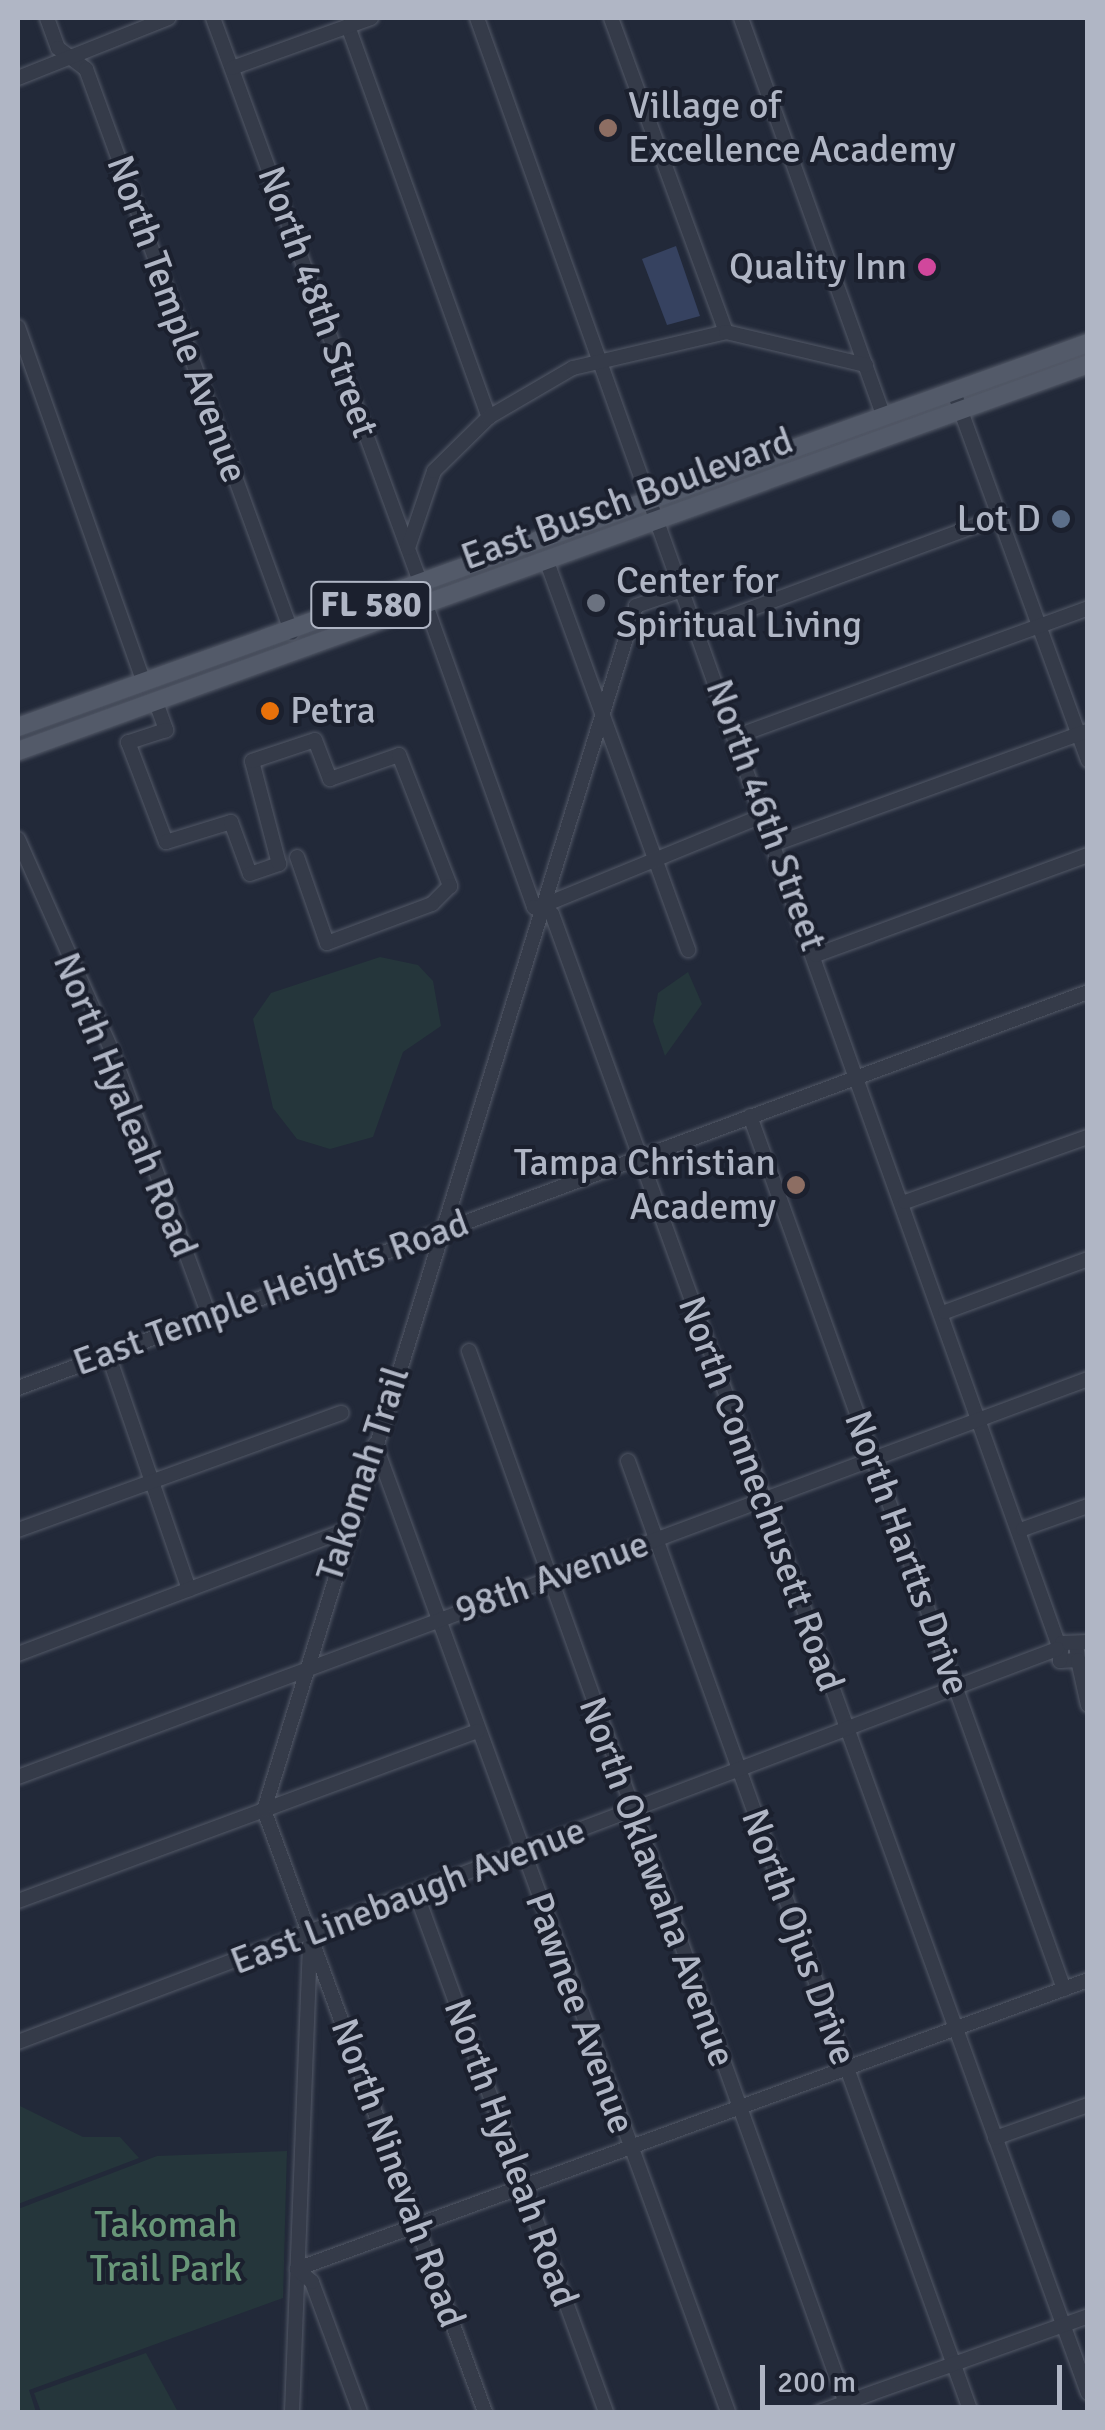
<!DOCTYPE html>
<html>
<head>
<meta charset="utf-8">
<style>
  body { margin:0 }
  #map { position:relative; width:1105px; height:2430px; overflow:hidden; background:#222939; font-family:Signika,sans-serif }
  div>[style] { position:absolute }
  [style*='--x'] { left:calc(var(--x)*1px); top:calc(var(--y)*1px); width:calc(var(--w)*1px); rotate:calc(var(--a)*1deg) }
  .green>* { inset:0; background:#25363b }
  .water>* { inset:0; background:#364260 }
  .roads { filter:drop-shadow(0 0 2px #535967) drop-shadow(0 0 2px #535967) }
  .minor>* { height:14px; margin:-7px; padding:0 7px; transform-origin:7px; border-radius:7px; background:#353b49 }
  .major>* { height:18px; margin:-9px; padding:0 9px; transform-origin:9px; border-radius:9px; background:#535a69 }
  .dots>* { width:28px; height:28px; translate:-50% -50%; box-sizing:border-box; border:5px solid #1b202e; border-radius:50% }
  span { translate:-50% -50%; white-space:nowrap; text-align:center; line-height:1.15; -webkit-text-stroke:8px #1b202e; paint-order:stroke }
  .shield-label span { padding:2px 8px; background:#1b202e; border:2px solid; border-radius:8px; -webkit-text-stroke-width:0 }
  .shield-label { font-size:35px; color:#b0b6c5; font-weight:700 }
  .poi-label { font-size:38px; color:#b0b6c5 }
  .left { translate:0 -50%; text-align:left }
  .right { translate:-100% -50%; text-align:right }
  .street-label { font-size:38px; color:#b0b6c5 }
  .park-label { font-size:38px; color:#689678 }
  .frame { position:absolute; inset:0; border:20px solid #b0b6c5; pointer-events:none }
  .scale { position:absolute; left:760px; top:2365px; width:302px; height:45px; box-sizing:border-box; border:5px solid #b0b6c5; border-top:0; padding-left:12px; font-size:30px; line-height:35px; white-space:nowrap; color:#b0b6c5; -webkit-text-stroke:8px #1b202e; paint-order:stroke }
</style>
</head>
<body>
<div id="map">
  <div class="green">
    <div style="clip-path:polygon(380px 957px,418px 965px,433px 981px,441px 1026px,403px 1052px,373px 1137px,330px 1149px,297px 1139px,273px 1108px,253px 1019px,271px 993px)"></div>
    <div style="clip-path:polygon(688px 972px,702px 1004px,665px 1056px,653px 1021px,658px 993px)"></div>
    <div style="clip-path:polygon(18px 2105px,83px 2137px,120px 2137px,139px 2158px,18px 2204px)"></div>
    <div style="clip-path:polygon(287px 2151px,283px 2298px,29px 2390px,36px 2412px,18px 2412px,18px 2209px,157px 2156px)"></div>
    <div style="clip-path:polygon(146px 2353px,178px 2412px,41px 2412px,34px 2393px)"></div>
  </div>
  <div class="water">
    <div style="clip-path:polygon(676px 246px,700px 316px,667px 325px,642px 259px)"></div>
  </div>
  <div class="roads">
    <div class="minor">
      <div style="--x:47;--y:18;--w:32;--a:70"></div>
      <div style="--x:58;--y:48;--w:35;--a:37"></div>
      <div style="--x:86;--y:69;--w:600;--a:69.94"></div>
      <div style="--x:213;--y:18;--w:606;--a:69.83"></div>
      <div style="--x:477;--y:18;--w:1729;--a:70.33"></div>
      <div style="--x:611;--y:18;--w:334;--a:69.9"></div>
      <div style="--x:741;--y:18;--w:424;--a:70.3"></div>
      <div style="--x:348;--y:26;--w:416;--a:70.2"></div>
      <div style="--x:232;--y:68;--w:148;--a:-19.8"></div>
      <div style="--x:18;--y:78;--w:162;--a:-21.7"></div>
      <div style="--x:18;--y:327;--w:378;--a:70.5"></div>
      <div style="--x:954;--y:392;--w:392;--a:70"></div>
      <div style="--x:408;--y:548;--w:81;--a:-71.3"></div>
      <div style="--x:434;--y:471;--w:77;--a:-44.5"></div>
      <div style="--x:489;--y:417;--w:97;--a:-30.3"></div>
      <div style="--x:573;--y:368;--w:157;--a:-13.2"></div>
      <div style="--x:726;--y:332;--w:144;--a:13.3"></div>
      <div style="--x:547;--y:562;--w:413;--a:70"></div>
      <div style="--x:427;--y:608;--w:318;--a:70.3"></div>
      <div style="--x:534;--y:907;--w:19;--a:21"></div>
      <div style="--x:552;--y:914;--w:1573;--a:70.08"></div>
      <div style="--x:699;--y:628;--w:322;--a:-20.3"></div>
      <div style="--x:157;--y:705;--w:27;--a:70"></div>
      <div style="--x:166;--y:730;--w:40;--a:162"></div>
      <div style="--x:128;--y:742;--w:107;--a:69.2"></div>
      <div style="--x:166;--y:842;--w:68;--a:-17.1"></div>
      <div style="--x:231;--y:822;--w:55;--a:69.9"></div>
      <div style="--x:250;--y:874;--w:31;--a:-19"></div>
      <div style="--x:279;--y:864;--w:106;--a:-104.7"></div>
      <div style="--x:252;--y:761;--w:66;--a:-18.4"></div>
      <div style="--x:315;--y:740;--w:42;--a:69"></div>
      <div style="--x:330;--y:779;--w:73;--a:-19.2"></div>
      <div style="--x:399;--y:755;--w:141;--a:68.7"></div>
      <div style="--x:450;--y:886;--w:25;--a:135"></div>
      <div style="--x:432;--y:904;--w:112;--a:159.6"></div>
      <div style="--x:327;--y:943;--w:91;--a:-109.2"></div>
      <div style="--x:737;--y:736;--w:374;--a:-20"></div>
      <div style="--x:18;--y:839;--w:230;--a:66.1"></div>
      <div style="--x:111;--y:1049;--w:284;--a:69.8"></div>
      <div style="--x:775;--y:844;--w:332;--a:-19.9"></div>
      <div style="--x:544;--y:905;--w:239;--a:-22.2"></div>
      <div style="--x:816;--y:955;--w:290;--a:-20.2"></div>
      <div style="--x:750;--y:1116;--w:928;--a:70.22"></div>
      <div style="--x:905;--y:1202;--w:194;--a:-19.6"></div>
      <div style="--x:945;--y:1312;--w:153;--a:-20.3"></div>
      <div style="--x:469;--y:1351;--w:1127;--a:70.29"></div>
      <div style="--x:108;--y:1354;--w:249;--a:71"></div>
      <div style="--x:18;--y:1388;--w:1141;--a:-20.31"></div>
      <div style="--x:375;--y:1444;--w:1030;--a:69.96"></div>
      <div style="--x:628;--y:1461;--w:1011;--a:70.17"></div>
      <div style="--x:1023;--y:1529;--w:69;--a:-19.5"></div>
      <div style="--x:18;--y:1530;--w:344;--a:-19.9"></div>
      <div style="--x:1076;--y:1643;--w:17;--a:83"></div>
      <div style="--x:1078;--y:1660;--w:18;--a:177"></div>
      <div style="--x:1060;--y:1661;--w:18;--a:-84"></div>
      <div style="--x:1062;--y:1643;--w:26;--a:-2"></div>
      <div style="--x:18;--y:1654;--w:348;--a:-20.7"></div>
      <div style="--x:1078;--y:1660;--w:46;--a:77.5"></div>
      <div style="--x:18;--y:1777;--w:1142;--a:-20.4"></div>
      <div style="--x:416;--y:1893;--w:553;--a:69.89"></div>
      <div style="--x:18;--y:1901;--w:490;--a:-20.3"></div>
      <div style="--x:18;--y:2042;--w:1111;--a:-20.72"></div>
      <div style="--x:995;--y:2138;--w:99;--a:-19.5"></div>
      <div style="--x:292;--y:2412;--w:468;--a:-87.8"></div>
      <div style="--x:360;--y:2412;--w:139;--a:-110.3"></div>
      <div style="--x:312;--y:2282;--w:20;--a:-139"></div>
      <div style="--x:297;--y:2269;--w:842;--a:-20.07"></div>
      <div style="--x:485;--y:2412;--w:641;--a:-110.16"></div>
      <div style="--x:264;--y:1810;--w:1260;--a:-72.83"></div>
      <div style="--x:636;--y:606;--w:52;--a:-19.1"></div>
      <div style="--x:819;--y:2412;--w:286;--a:-19.6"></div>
    </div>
    <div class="major">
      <div style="--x:18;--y:727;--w:1137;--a:-19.74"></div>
      <div style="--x:18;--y:751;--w:1138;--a:-19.88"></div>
    </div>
  </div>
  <div class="dots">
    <div style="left:608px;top:128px;background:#8d6e63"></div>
    <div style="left:927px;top:267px;background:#d1479c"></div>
    <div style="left:1061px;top:519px;background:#5c6f8a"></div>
    <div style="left:596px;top:603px;background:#6b7280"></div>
    <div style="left:270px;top:711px;background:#e8710a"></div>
    <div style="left:796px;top:1185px;background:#8d6e63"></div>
  </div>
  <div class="shield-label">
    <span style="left:371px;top:605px">FL 580</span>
  </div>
  <div class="poi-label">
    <span class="left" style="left:628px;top:128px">Village of<br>Excellence Academy</span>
    <span class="right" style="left:907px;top:267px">Quality Inn</span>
    <span class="right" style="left:1041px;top:519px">Lot D</span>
    <span class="left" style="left:616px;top:603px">Center for<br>Spiritual Living</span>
    <span class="left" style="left:290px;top:711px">Petra</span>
    <span class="right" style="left:776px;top:1185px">Tampa Christian<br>Academy</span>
  </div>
  <div class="street-label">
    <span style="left:318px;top:302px;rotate:70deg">North 48th Street</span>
    <span style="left:177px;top:319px;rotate:70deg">North Temple Avenue</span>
    <span style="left:627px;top:499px;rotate:-20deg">East Busch Boulevard</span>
    <span style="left:766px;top:815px;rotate:70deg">North 46th Street</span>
    <span style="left:125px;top:1105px;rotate:68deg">North Hyaleah Road</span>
    <span style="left:271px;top:1293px;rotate:-20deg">East Temple Heights Road</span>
    <span style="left:363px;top:1474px;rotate:-72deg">Takomah Trail</span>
    <span style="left:761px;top:1494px;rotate:70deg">North Connechusett Road</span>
    <span style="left:907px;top:1553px;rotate:70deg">North Hartts Drive</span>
    <span style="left:552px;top:1577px;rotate:-20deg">98th Avenue</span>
    <span style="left:657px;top:1882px;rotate:70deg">North Oklawaha Avenue</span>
    <span style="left:408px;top:1896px;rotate:-21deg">East Linebaugh Avenue</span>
    <span style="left:799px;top:1937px;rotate:70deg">North Ojus Drive</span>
    <span style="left:580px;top:2013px;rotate:70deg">Pawnee Avenue</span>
    <span style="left:511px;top:2153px;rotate:70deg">North Hyaleah Road</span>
    <span style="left:398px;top:2173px;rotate:70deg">North Ninevah Road</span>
  </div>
  <div class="park-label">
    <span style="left:166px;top:2247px">Takomah<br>Trail Park</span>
  </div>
  <div class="frame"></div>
  <div class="scale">200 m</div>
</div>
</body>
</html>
